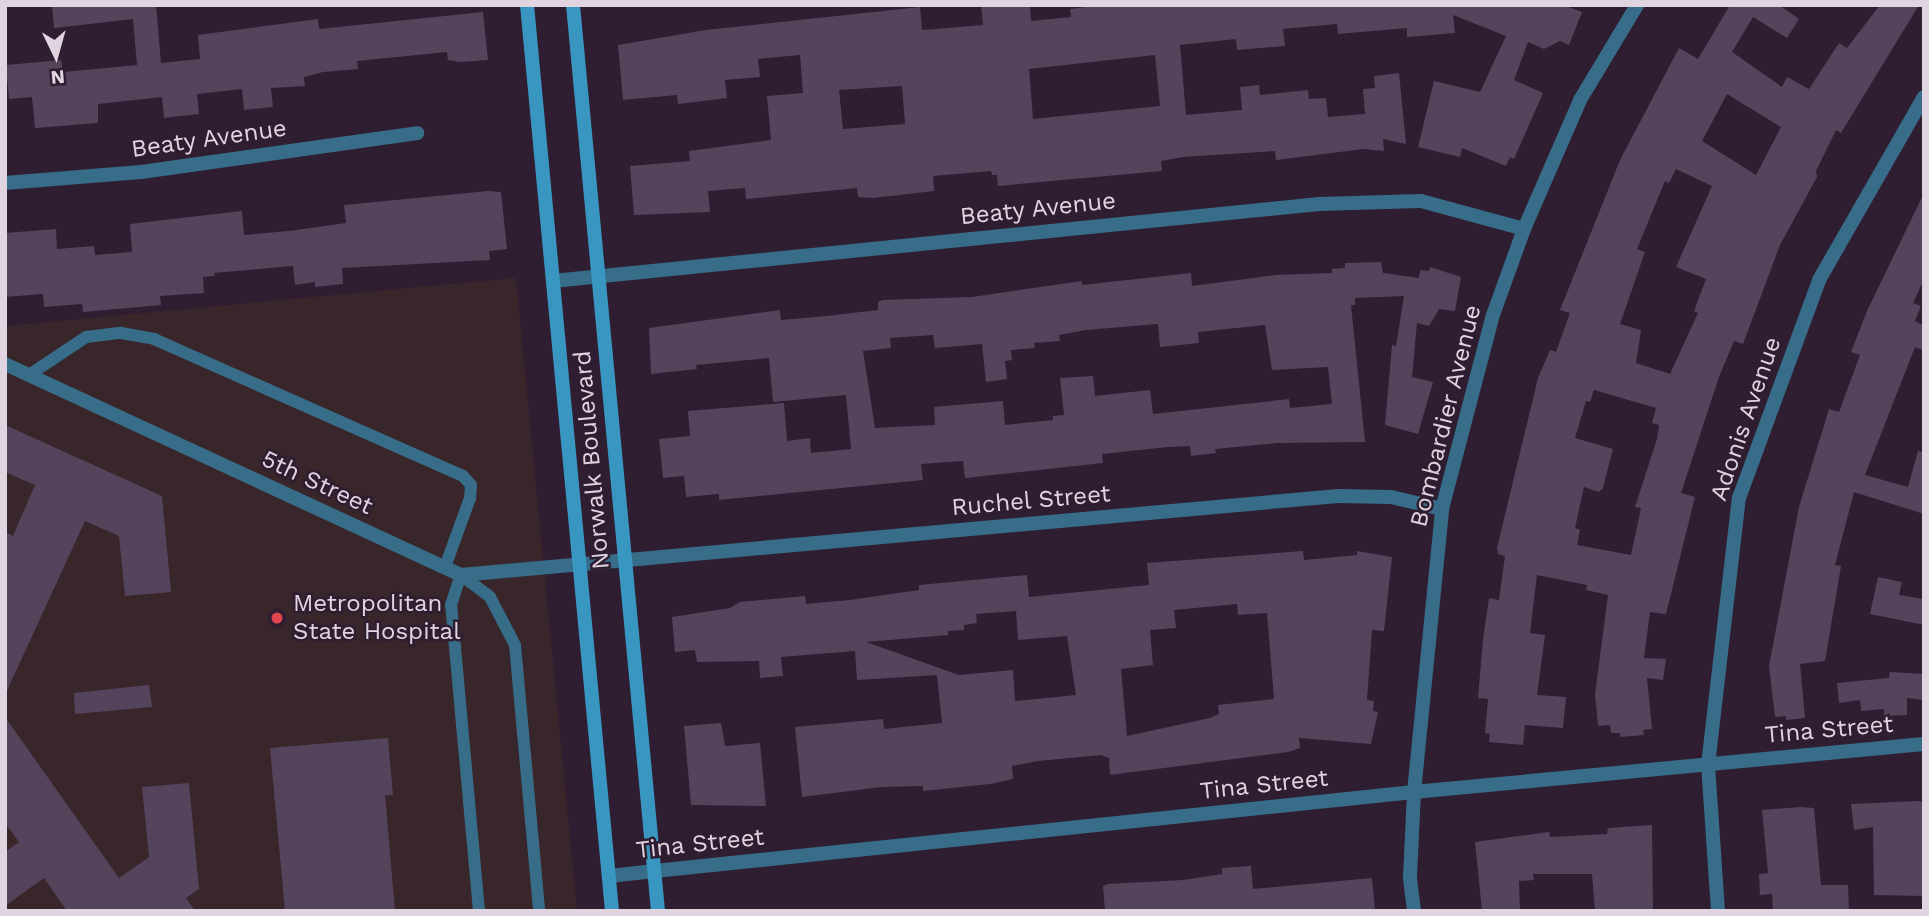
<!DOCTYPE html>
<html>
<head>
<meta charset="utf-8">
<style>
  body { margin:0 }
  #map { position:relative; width:1929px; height:916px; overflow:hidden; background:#2f1d31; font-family:"Work Sans",sans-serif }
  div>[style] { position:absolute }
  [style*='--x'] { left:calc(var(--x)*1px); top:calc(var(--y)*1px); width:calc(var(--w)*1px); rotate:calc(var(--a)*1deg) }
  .medical>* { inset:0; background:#39262b }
  .building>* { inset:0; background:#53445c }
  .service>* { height:12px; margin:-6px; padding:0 6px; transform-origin:6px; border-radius:6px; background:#376d88 }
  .minor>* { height:14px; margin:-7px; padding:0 7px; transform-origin:7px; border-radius:7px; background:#376d88 }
  .tertiary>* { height:14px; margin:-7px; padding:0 7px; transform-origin:7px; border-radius:7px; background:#376d88 }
  .secondary>* { height:14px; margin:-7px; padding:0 7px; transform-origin:7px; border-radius:7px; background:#3896c1 }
  .dots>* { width:19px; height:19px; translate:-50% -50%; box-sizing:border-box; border:4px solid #2f1d31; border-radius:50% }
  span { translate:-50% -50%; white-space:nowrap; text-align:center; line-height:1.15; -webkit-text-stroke:5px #2f1d31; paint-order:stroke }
  .street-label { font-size:24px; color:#e1d4e1 }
  .poi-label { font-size:24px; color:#e1d4e1 }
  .left { translate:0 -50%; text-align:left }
  .frame { position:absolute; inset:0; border:7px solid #e1d4e1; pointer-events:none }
  .north { position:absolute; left:21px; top:21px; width:70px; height:70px; -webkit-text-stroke:5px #2f1d31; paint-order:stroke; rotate:175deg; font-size:19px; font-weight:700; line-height:28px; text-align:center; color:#e1d4e1 }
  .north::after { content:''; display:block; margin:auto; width:24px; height:32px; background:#e1d4e1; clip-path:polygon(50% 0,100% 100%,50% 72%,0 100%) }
</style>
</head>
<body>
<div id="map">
  <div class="medical">
    <div style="clip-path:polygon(516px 278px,577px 911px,5px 911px,5px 326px)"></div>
  </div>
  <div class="building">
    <div style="clip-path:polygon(52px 5px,156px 5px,161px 63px,200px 59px,198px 35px,318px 19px,319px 29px,483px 12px,488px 60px,460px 62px,448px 60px,447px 52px,357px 61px,358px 69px,323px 72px,304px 77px,305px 86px,271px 88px,273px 107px,244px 110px,242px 89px,197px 94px,199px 114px,164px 118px,162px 97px,98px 104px,98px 123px,35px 128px,32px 97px,9px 99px,6px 65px,61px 60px,63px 72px,137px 65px,133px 19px,54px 28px)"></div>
    <div style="clip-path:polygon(evenodd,981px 5px,1030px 5px,1031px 21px,1071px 17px,1070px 9px,1101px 5px,1563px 5px,1582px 12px,1569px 45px,1560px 41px,1544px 49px,1528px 42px,1514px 80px,1543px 93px,1514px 159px,1510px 157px,1506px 166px,1462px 148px,1460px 157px,1418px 147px,1434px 81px,1480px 92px,1506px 36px,1453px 15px,1455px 33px,1407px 37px,1407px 28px,1338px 34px,1337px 24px,1283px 29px,1285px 46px,1237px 50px,1236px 39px,1180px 45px,1186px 115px,1242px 110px,1240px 87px,1259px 85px,1260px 95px,1308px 90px,1309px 99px,1326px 98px,1328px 117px,1365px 114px,1363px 89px,1375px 88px,1374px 76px,1399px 73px,1406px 144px,1383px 139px,1384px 151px,1363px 149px,1276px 160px,1275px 151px,1183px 157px,1161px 161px,1162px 171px,998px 186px,997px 175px,992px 175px,991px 171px,933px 176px,934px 191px,873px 198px,858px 197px,857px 188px,746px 199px,745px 188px,708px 191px,710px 212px,634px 215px,630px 166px,690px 161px,689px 151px,771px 140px,767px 96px,803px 93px,800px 55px,758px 59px,760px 77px,725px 80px,727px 98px,678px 104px,677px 95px,623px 100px,618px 45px,706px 30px,920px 7px,922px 30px,983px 25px,981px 5px,1155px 55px,1160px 106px,1033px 119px,1029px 69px,1155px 55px,981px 5px,902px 86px,905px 124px,843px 129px,839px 90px,902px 86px)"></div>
    <div style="clip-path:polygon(evenodd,1730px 5px,1779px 5px,1799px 19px,1787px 38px,1753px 17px,1732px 52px,1782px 87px,1787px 77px,1809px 89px,1839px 43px,1847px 48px,1880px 5px,1919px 5px,1841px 133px,1836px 130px,1816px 171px,1817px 177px,1780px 245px,1743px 344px,1734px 341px,1719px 377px,1681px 493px,1695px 497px,1666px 614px,1650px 612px,1644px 658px,1666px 659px,1663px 680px,1647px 678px,1652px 729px,1643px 730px,1644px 735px,1620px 737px,1620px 733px,1611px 733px,1610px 725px,1598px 726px,1595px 694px,1608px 595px,1586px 590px,1587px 585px,1537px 575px,1530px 633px,1545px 635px,1537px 695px,1566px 697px,1563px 728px,1525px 725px,1523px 745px,1489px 742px,1490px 734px,1485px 733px,1488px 699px,1478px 698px,1483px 639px,1489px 598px,1499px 600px,1505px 556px,1498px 554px,1497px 548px,1538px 378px,1550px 350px,1556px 352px,1570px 313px,1560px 310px,1620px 160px,1679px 48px,1698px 59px,1730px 5px,1727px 94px,1781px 127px,1756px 175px,1702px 141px,1727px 94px,1730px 5px,1676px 169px,1712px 186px,1676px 267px,1706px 279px,1694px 311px,1698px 313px,1670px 374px,1636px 363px,1641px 330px,1620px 324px,1645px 252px,1637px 249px,1665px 181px,1669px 183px,1676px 169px,1730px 5px,1594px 390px,1656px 408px,1652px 423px,1659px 425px,1657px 439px,1635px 507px,1641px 508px,1631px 555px,1577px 545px,1580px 530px,1575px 528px,1584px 487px,1599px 492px,1603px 488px,1613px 449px,1575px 438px,1586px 401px,1590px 402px,1594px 390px)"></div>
    <div style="clip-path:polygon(488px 191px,501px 192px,507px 249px,489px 251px,490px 260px,342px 268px,343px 284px,315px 287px,315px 282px,295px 285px,293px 266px,214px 273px,215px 276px,203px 277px,204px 293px,160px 296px,161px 305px,83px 312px,82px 304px,44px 307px,43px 294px,5px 297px,5px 233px,56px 229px,57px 249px,94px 246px,95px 255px,132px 252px,130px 224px,242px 211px,244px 235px,289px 231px,346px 223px,344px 205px)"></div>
    <div style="clip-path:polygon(1924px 193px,1924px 279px,1913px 303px,1921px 306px,1915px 321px,1924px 326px,1924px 351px,1915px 347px,1865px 475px,1908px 487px,1918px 451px,1924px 452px,1924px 514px,1854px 492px,1835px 565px,1841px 566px,1825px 661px,1800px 664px,1805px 718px,1786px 720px,1786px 716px,1775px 717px,1769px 666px,1799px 507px,1829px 409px,1839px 412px,1860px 355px,1851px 352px,1867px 311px)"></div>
    <div style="clip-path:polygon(evenodd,1381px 262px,1383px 273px,1419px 278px,1420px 270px,1429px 271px,1430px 267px,1461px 277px,1455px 311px,1439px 309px,1429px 326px,1417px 323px,1412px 377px,1433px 382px,1418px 434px,1385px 425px,1392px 345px,1396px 346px,1404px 296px,1355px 298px,1355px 305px,1351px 305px,1365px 442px,1277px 443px,1215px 449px,1216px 453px,1191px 456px,1190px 446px,1168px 447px,1102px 454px,1103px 463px,965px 478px,963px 461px,921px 464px,923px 480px,719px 500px,719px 494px,686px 497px,684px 476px,663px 478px,659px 439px,690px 436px,688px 411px,784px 403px,787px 441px,810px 438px,811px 453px,851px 449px,846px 395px,773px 402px,769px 358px,696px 365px,697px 369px,651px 374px,649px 328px,780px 310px,781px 320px,826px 316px,878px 310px,878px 302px,883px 300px,972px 297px,1082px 281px,1082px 285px,1191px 273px,1192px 286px,1276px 275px,1332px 273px,1332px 269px,1345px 268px,1345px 263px,1381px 262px,1158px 324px,1160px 347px,1199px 343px,1198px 332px,1265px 325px,1272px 370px,1328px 367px,1332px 404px,1290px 408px,1289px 399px,1153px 414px,1150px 390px,1095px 396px,1093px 376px,1060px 378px,1064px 415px,1053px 416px,1053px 420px,1005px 425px,1003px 401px,934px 407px,935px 425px,875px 428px,863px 351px,891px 348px,890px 338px,933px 335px,935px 348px,982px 344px,986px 382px,1007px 379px,1005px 361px,1012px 360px,1011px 350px,1035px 348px,1034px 343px,1060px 341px,1059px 335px,1086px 330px,1158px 324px)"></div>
    <div style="clip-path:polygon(5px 425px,162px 496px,171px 592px,125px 596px,119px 536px,85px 521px,5px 695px,5px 532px,13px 536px,35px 485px,5px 472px)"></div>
    <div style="clip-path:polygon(evenodd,1303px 551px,1304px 560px,1357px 555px,1357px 551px,1392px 557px,1384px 631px,1372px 630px,1367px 700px,1374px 701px,1373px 711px,1378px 712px,1371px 744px,1299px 738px,1300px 748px,1288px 752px,1110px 775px,1109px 758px,1101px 755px,1038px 761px,1012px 766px,1013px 779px,990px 784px,923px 791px,923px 786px,882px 787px,802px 797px,795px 727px,883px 719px,884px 729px,942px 723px,937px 675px,857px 680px,855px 651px,781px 657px,783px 676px,760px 678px,759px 661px,697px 662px,695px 650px,675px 652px,672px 617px,730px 608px,740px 602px,805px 596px,806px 604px,850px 600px,919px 590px,919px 585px,1027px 575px,1029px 597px,1149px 585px,1147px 563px,1303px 551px,1237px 604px,1238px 615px,1267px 613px,1274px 699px,1218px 705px,1219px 714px,1210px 718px,1127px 736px,1121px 669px,1153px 665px,1150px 630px,1176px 628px,1174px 610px,1237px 604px,1303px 551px,1016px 611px,1018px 640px,1067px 636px,1076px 695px,1015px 701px,1013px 670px,959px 675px,866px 642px,948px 635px,948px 631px,964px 630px,964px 625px,977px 623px,976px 614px,1016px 611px)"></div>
    <div style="clip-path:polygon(1878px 577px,1902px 582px,1899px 595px,1924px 599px,1924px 625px,1870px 614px)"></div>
    <div style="clip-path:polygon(1890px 672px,1924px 674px,1924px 700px,1907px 698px,1907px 715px,1884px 716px,1884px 709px,1861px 711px,1860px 700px,1839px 703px,1837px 683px,1889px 678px)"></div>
    <div style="clip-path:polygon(149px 685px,152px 707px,75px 714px,74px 693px)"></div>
    <div style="clip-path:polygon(5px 717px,119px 878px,149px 857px,142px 787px,189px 783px,199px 889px,186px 898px,195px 911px,67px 911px,44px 878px,5px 906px,5px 852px,19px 842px,5px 823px)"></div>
    <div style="clip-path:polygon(721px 723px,725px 746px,760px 743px,766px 806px,691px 805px,684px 726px)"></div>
    <div style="clip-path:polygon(388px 738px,393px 795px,385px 795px,395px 911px,285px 911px,270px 748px)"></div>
    <div style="clip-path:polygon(1917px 801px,1924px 802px,1924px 896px,1874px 895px,1873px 827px,1854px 830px,1851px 804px)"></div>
    <div style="clip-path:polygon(1801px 807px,1814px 808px,1821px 885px,1848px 885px,1849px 911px,1773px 911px,1772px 894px,1760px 895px,1759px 874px,1768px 873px,1762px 810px)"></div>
    <div style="clip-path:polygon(1652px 825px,1653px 911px,1595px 911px,1592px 874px,1533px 874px,1534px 880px,1519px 881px,1520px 911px,1482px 911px,1475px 842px,1549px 832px,1550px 837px,1607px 834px,1608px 828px)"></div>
    <div style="clip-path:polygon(1251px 866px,1253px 889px,1372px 878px,1375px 911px,1105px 911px,1103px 886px,1108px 884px,1183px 880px,1222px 874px,1222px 868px)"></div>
  </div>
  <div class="service">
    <div style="--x:29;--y:375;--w:69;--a:-33.7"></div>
    <div style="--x:86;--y:337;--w:35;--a:-7"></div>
    <div style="--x:121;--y:333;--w:34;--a:10"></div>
    <div style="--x:154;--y:339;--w:338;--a:23.9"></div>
    <div style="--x:463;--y:476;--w:12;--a:48"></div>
    <div style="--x:471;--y:485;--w:13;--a:94"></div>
    <div style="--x:470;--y:498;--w:73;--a:109.9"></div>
    <div style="--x:479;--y:911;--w:307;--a:-95.2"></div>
    <div style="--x:451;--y:605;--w:32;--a:-72"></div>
    <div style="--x:461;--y:575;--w:36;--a:37"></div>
    <div style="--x:490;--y:597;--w:54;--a:62.5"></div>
    <div style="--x:515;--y:645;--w:267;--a:84.8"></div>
  </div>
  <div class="minor">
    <div style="--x:5;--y:183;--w:136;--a:-4.6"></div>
    <div style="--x:141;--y:172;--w:279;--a:-8"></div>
    <div style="--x:553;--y:281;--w:770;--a:-5.74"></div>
    <div style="--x:1319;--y:204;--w:102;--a:-1.7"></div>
    <div style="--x:1421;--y:201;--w:107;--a:15.2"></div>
    <div style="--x:5;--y:364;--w:502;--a:24.83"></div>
    <div style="--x:461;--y:575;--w:881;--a:-5.15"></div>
    <div style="--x:1338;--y:496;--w:53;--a:1.1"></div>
    <div style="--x:1391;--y:497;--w:52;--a:13.2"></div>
    <div style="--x:609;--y:876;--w:46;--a:-6.2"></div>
    <div style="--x:1414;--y:911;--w:34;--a:-97"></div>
    <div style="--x:1410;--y:877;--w:85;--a:-87.3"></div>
    <div style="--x:1414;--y:792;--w:284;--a:-84.3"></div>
    <div style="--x:1442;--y:509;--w:201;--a:-75.3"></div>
    <div style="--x:1493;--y:315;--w:91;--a:-70.2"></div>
    <div style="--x:1524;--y:229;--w:141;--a:-66.5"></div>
    <div style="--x:1580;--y:100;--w:111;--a:-59"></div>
    <div style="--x:1718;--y:911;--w:146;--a:-93.9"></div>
    <div style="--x:1708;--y:765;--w:269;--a:-83.4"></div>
    <div style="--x:1739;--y:498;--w:232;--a:-69.8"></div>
    <div style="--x:1819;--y:280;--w:211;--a:-60.2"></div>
  </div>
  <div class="tertiary">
    <div style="--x:655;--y:871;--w:763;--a:-5.94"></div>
    <div style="--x:1414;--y:792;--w:512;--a:-5.38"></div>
  </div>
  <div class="secondary">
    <div style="--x:527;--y:5;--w:910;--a:84.64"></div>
    <div style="--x:573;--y:5;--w:910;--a:84.64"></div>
  </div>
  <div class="dots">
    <div style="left:277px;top:618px;background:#e0444e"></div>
  </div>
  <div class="street-label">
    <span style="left:209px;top:139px;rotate:-8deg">Beaty Avenue</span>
    <span style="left:1038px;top:209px;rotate:-6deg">Beaty Avenue</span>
    <span style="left:1446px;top:416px;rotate:-76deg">Bombardier Avenue</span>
    <span style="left:1746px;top:419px;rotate:-71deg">Adonis Avenue</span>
    <span style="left:592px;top:460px;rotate:-95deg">Norwalk Boulevard</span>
    <span style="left:317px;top:483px;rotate:25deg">5th Street</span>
    <span style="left:1031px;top:501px;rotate:-5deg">Ruchel Street</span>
    <span style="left:1829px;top:730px;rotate:-5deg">Tina Street</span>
    <span style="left:1264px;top:785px;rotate:-6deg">Tina Street</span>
    <span style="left:700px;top:844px;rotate:-6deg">Tina Street</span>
  </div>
  <div class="poi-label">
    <span class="left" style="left:293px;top:618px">Metropolitan<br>State Hospital</span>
  </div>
  <div class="frame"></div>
  <div class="north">N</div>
</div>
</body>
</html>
